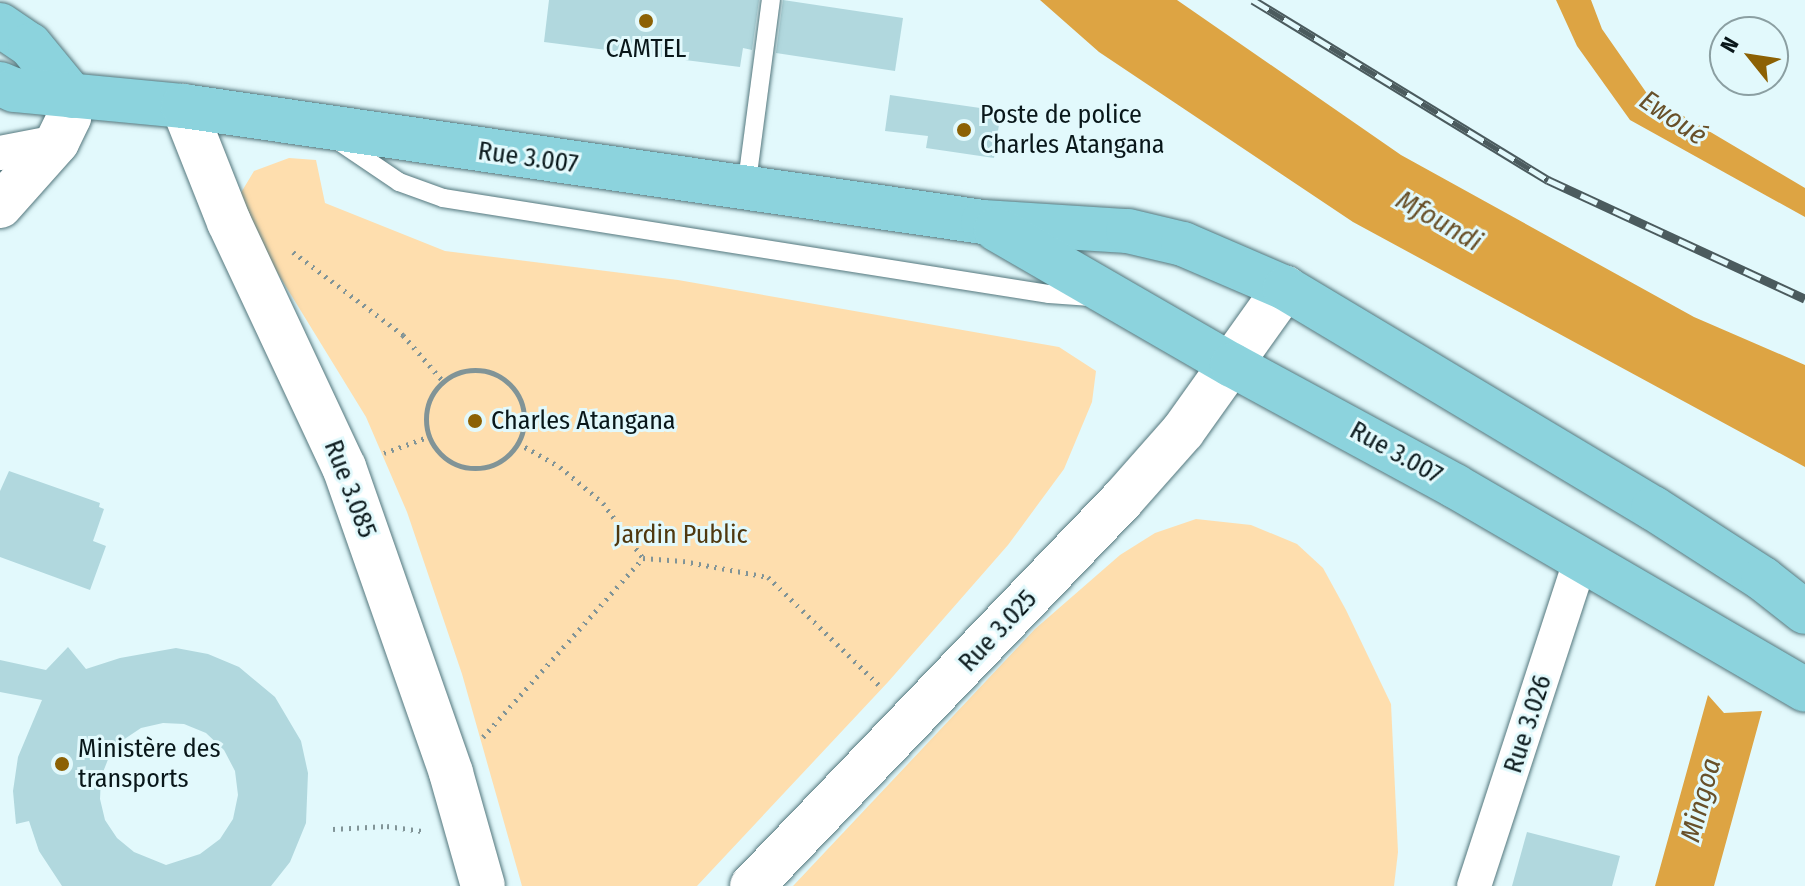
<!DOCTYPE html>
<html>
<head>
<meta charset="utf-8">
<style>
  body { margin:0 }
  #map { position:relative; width:1805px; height:886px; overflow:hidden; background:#e2f9fc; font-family:"Fira Sans Condensed",sans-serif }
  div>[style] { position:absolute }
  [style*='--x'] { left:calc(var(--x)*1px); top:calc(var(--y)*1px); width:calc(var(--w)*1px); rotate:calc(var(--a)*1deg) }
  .green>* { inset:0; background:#fedeae }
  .water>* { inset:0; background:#dda443 }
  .building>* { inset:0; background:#b1d8de }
  .path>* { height:5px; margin-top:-2.5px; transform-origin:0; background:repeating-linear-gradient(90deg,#819497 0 2px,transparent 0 8px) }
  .path>.ring { margin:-2.5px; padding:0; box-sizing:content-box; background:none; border:5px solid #819497; border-radius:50% }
  .roads { filter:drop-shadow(0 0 2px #54777d) drop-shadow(0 0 2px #54777d) }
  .lane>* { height:18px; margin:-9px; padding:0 9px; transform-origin:9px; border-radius:9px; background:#fff }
  .street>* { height:34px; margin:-17px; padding:0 17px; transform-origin:17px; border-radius:17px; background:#fff }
  .secondary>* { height:44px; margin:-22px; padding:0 22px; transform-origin:22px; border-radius:22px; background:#fff }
  .primary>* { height:44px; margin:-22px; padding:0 22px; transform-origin:22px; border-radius:22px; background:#8cd3dd }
  .rail>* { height:9px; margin-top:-4.5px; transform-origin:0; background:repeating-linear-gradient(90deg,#e2f9fc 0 18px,#4b5b5e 0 36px); box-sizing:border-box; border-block:2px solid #4b5b5e }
  .dots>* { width:22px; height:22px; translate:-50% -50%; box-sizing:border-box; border:4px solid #e2f9fc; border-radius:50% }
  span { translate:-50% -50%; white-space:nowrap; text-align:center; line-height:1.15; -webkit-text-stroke:6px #e2f9fc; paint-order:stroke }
  .poi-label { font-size:26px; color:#09171a }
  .left { translate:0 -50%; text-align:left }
  .street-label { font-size:26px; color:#09171a }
  .park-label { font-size:26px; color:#4f380f }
  .water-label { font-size:28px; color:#685029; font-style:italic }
  .north { position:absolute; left:1709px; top:16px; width:80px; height:80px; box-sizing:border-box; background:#e2f9fc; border:2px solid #8b9fa2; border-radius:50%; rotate:300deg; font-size:22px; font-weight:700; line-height:32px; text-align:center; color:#09171a }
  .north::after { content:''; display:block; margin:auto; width:28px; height:36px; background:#8c6104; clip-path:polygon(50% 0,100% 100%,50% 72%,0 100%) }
</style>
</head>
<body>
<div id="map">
  <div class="green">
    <div style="clip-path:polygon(289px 158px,316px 160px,325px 203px,445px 251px,678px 280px,1059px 347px,1096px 371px,1092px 402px,1064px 469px,1008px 545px,888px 682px,697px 886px,522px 886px,462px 674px,407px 512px,366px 417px,269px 259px,239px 196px,254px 171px)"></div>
    <div style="clip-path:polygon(1196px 519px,1251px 525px,1297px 544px,1323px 568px,1346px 610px,1391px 704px,1398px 852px,1394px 886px,793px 886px,1035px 629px,1120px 555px,1155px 533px)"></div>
  </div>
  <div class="water">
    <div style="clip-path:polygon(1040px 0,1177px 0,1401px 155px,1694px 317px,1805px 365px,1805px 467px,1353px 222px,1099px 52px)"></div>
    <div style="clip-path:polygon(1556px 0,1591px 0,1602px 29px,1648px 95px,1805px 188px,1805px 217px,1630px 120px,1577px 46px)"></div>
    <div style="clip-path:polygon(1708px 695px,1724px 713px,1762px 711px,1714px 886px,1655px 886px)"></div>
  </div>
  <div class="building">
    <div style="clip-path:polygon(549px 0,759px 0,752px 50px,743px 48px,740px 67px,544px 42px)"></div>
    <div style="clip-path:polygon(783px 0,903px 18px,895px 71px,776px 53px)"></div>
    <div style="clip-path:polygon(890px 95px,1001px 111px,994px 158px,926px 148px,928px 136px,885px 131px)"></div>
    <div style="clip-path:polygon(9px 471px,100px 503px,99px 507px,104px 509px,93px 541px,106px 546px,90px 590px,0 557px,0 491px)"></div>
    <div style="clip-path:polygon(evenodd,68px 647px,86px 669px,120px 658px,176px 648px,208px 654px,239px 667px,275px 697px,301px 741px,308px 773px,306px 823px,290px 862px,271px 886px,62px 886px,39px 851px,29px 821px,16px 824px,13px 791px,18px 757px,42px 700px,0 692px,0 660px,46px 670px,68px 647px,163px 723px,184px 724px,206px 733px,224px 750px,235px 771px,238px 795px,233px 819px,220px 839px,200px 854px,166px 865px,134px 852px,117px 838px,105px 820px,100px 799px,101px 777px,109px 757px,123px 740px,141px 728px,163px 723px)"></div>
    <div style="clip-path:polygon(1527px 832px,1620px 856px,1612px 886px,1512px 886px)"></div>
  </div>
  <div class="path">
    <div style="--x:293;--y:252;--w:138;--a:37"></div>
    <div style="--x:403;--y:335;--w:61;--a:49"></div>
    <div class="ring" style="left:426px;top:370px;width:93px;height:93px"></div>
    <div style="--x:518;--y:443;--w:48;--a:29.7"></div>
    <div style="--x:560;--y:467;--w:56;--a:39.9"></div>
    <div style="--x:603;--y:503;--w:68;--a:54"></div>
    <div style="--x:384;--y:453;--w:47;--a:-20"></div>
    <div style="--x:483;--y:737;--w:240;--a:-48.2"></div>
    <div style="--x:643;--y:558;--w:40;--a:4.3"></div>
    <div style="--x:683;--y:561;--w:86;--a:10.7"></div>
    <div style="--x:768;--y:577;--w:159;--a:44.2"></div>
    <div style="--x:333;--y:829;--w:54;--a:-3.2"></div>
    <div style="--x:387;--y:826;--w:37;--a:8"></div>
  </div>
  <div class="roads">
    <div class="lane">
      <div style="--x:337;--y:140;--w:75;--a:34.1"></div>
      <div style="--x:399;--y:182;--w:47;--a:20"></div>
      <div style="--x:443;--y:198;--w:614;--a:9"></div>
      <div style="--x:1049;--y:294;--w:42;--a:4.1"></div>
      <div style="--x:746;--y:189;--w:191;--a:-82.5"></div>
    </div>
    <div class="street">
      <div style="--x:0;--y:153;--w:58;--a:-10.9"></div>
      <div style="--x:1474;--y:886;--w:342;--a:-71.9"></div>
    </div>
    <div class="secondary">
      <div style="--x:183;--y:106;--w:125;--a:68.4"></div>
      <div style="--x:229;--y:222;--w:271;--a:64.9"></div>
      <div style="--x:344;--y:467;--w:324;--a:70.7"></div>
      <div style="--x:451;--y:773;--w:117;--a:74.2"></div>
      <div style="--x:0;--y:206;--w:86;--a:-48.3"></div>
      <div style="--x:57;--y:142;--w:28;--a:-64"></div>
      <div style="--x:69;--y:117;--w:21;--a:-82"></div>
      <div style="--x:752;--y:886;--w:535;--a:-46.21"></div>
      <div style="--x:1122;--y:500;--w:92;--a:-48.5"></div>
      <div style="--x:1183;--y:431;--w:176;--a:-54.5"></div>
    </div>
    <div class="primary">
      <div style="--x:0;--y:25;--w:36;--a:34"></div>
      <div style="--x:30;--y:45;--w:66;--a:50.5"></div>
      <div style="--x:0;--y:84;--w:15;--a:23"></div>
      <div style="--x:14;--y:90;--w:170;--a:5.4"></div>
      <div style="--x:183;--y:106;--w:808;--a:8.25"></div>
      <div style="--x:983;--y:222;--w:145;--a:3.6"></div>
      <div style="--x:1128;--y:231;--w:57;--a:13.3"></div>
      <div style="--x:1183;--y:244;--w:111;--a:23.3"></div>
      <div style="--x:1285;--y:288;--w:429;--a:30.9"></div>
      <div style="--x:1653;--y:508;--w:131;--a:32.8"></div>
      <div style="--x:1763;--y:579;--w:53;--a:38.2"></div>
      <div style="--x:996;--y:229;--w:272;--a:30"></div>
      <div style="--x:1232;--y:365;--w:254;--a:28.5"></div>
      <div style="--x:1455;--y:486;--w:405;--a:30.2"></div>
    </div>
  </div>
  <div class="rail">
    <div style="--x:1253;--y:0;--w:346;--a:31.4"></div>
    <div style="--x:1548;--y:180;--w:283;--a:24.8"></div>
  </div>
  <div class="dots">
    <div style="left:646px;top:21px;background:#8c6104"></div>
    <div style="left:964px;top:130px;background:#8c6104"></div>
    <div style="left:475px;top:421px;background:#8c6104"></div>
    <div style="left:62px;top:764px;background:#8c6104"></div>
  </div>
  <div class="poi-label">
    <span style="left:646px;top:49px">CAMTEL</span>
    <span class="left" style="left:980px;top:130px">Poste de police<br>Charles Atangana</span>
    <span class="left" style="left:491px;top:421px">Charles Atangana</span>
    <span class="left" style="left:78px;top:764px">Ministère des<br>transports</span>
  </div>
  <div class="street-label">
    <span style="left:528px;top:158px;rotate:8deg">Rue 3.007</span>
    <span style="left:1396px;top:453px;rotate:29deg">Rue 3.007</span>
    <span style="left:350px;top:489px;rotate:69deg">Rue 3.085</span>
    <span style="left:998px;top:631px;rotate:-47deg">Rue 3.025</span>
    <span style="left:1528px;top:724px;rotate:-72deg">Rue 3.026</span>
  </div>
  <div class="park-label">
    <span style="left:681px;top:535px">Jardin Public</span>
  </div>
  <div class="water-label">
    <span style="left:1673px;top:118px;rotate:34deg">Ewoué</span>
    <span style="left:1439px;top:221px;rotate:30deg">Mfoundi</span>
    <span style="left:1701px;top:800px;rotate:-75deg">Mingoa</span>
  </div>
  <div class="north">N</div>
</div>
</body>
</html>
